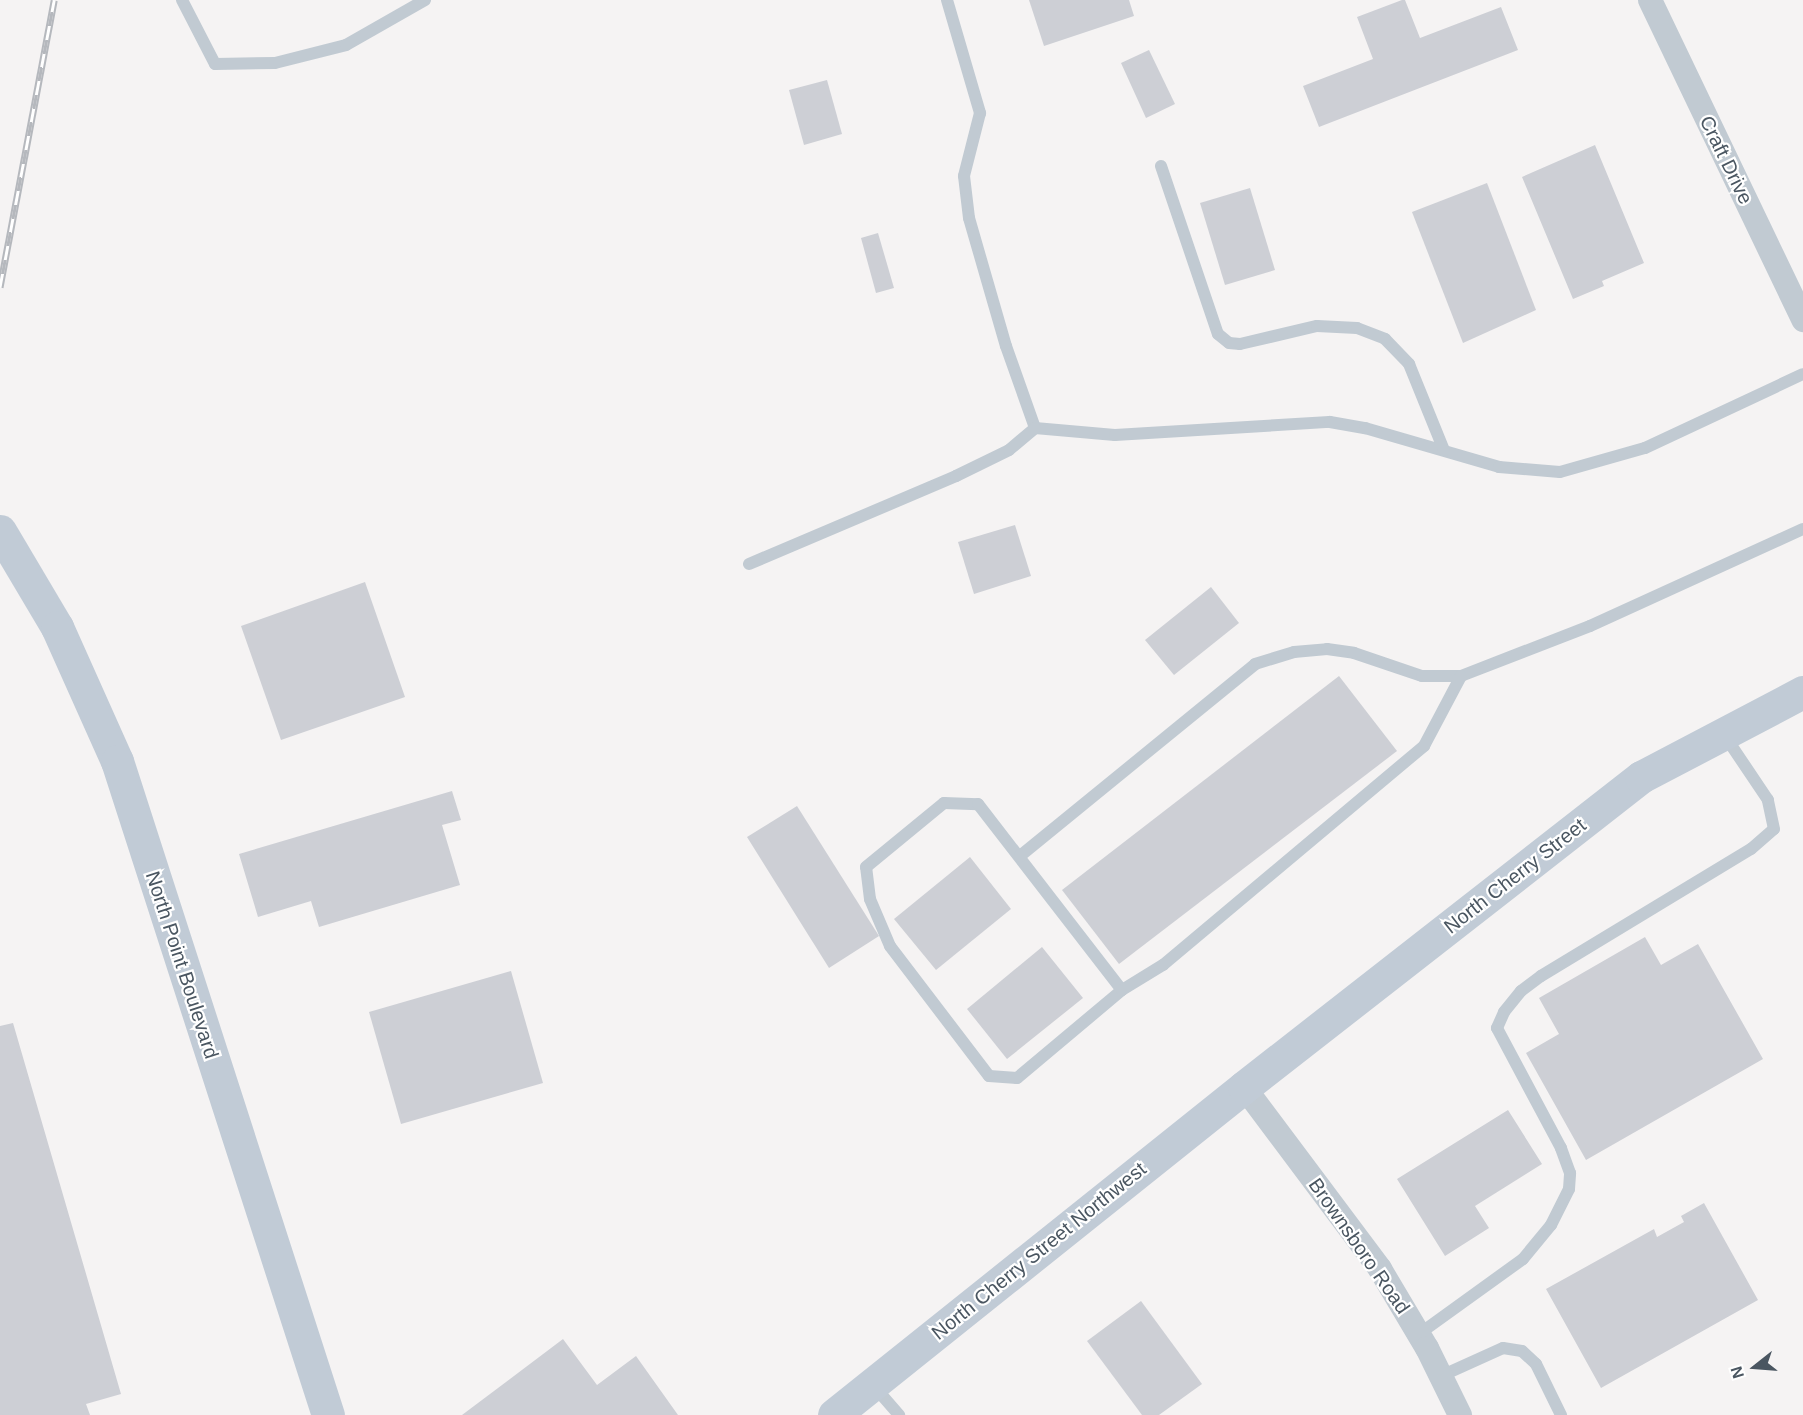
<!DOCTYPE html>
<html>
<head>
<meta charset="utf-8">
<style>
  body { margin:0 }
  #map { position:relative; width:1803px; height:1415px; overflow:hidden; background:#f5f3f3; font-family:Arial,sans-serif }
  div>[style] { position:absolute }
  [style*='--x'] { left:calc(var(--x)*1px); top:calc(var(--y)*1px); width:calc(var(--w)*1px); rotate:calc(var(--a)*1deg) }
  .building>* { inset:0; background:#cdcfd5 }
  .lane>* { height:12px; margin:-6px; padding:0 6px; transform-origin:6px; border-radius:6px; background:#c1cad2 }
  .street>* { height:24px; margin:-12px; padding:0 12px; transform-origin:12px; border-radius:12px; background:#c1cad2 }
  .secondary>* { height:33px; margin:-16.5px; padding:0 16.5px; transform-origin:16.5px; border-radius:16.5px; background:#c1cbd6 }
  .rail>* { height:7px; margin-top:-3.5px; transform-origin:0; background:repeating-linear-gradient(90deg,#fff 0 14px,#b5b8bd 0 28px); box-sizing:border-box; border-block:2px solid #b5b8bd }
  span { translate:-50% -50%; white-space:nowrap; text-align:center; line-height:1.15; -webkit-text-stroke:4.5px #fff; paint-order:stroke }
  .street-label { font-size:20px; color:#4a5661 }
  .north { position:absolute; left:1725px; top:1337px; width:60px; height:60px; -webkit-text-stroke:4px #fff; paint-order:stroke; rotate:253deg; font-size:16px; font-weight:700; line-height:24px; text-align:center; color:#4a5661 }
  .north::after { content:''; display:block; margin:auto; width:21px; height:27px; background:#4a5661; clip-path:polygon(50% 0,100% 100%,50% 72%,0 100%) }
</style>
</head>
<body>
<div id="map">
  <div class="building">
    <div style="clip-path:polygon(1029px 0,1129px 0,1134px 16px,1044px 46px)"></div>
    <div style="clip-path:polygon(1402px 0,1405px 0,1420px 38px,1501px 7px,1518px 50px,1319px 127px,1303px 86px,1373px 59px,1357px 17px)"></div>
    <div style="clip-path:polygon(1149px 50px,1175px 104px,1146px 118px,1121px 63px)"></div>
    <div style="clip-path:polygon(827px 80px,842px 134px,804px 145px,789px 90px)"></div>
    <div style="clip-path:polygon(1595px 145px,1644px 263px,1602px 281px,1604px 286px,1573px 299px,1522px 177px)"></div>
    <div style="clip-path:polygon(1487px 183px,1536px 310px,1463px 343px,1412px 212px)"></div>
    <div style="clip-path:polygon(1250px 188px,1275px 270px,1225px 285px,1200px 203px)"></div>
    <div style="clip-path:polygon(878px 233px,894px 288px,876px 293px,861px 238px)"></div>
    <div style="clip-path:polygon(1015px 525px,1031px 576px,974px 594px,958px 542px)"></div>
    <div style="clip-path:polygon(365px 582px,405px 697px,281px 740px,241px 626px)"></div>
    <div style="clip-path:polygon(1211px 587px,1239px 623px,1174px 675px,1145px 640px)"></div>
    <div style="clip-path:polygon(1339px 676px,1397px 751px,1119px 964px,1062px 890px)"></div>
    <div style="clip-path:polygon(452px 791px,461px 820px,442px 825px,460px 885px,319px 927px,311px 901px,258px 917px,239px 854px)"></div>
    <div style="clip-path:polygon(797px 806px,879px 936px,829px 968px,747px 837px)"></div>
    <div style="clip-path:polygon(970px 857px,1011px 909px,936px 970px,894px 919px)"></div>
    <div style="clip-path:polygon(1645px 937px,1661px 965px,1698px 944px,1763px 1059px,1586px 1160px,1526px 1053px,1559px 1034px,1539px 998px)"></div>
    <div style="clip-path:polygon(1042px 947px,1083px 998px,1007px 1059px,967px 1009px)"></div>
    <div style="clip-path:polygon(511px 971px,543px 1083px,401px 1124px,369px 1012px)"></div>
    <div style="clip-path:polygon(13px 1023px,121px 1394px,86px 1404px,90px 1415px,0 1415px,0 1026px)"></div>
    <div style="clip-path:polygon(1508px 1110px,1542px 1164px,1475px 1206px,1489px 1228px,1445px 1256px,1397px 1179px)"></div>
    <div style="clip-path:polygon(1704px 1203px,1758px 1300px,1601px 1388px,1546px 1289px,1654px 1229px,1657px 1237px,1684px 1222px,1681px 1216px)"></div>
    <div style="clip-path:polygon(1141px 1301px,1202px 1384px,1159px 1415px,1142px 1415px,1087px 1341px)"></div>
    <div style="clip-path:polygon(563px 1339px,597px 1385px,636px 1356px,678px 1415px,462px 1415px)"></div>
  </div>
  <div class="lane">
    <div style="--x:182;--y:0;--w:72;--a:62.7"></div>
    <div style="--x:215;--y:64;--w:60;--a:-1"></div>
    <div style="--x:275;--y:63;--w:73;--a:-14.2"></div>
    <div style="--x:346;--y:45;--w:91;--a:-29.7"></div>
    <div style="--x:947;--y:0;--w:118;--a:73.7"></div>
    <div style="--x:980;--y:113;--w:65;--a:104.3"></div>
    <div style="--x:964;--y:176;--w:42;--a:83.2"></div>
    <div style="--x:969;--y:218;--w:133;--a:73.9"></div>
    <div style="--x:1006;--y:346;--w:87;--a:70.5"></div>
    <div style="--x:1035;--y:428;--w:80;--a:5"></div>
    <div style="--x:1115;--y:435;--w:215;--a:-3.5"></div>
    <div style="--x:1330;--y:422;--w:36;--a:10"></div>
    <div style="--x:1365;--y:428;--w:140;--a:16.2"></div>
    <div style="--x:1499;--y:467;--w:61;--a:4.7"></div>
    <div style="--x:1560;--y:472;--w:88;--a:-15.8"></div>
    <div style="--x:1645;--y:448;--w:174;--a:-25.1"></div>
    <div style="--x:1161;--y:166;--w:177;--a:71.3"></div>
    <div style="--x:1218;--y:334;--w:14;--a:39"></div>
    <div style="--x:1229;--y:343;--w:11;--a:5"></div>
    <div style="--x:1240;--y:344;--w:79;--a:-13.2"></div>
    <div style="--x:1317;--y:326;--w:40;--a:2.9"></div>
    <div style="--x:1357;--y:328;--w:30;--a:21"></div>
    <div style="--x:1385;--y:339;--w:35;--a:46"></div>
    <div style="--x:1409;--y:364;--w:93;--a:67.9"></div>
    <div style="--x:749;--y:564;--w:225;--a:-23"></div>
    <div style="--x:956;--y:476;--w:59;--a:-26.1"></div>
    <div style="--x:1009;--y:450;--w:34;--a:-40"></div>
    <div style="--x:944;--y:803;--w:34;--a:2"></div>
    <div style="--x:978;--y:804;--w:235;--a:52.3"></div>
    <div style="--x:1122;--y:990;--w:137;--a:140"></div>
    <div style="--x:1017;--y:1078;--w:28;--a:-176"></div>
    <div style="--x:989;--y:1076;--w:163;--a:-127.3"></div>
    <div style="--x:890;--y:946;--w:51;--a:-113.1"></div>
    <div style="--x:870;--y:899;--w:32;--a:-97"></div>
    <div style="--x:866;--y:867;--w:101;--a:-39.4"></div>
    <div style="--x:1020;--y:856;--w:303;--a:-39.2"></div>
    <div style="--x:1255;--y:664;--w:41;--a:-17.1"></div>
    <div style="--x:1294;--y:652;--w:33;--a:-5"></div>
    <div style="--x:1327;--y:649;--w:27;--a:8"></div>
    <div style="--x:1354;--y:653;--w:72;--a:18.7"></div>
    <div style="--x:1422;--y:676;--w:39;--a:0"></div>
    <div style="--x:1461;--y:676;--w:138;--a:-21.2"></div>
    <div style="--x:1590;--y:626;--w:234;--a:-24.5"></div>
    <div style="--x:1122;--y:990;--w:48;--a:-31.4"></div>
    <div style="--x:1163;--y:965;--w:341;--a:-40"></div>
    <div style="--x:1424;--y:746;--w:79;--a:-62.1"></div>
    <div style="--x:1419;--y:1334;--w:128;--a:-35.8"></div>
    <div style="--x:1523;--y:1259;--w:44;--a:-50.5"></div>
    <div style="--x:1551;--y:1225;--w:40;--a:-63.4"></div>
    <div style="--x:1569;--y:1189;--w:16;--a:-86"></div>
    <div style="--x:1570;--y:1173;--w:27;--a:-110"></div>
    <div style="--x:1561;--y:1148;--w:136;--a:-118.1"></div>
    <div style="--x:1497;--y:1028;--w:17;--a:-66"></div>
    <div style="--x:1504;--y:1012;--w:27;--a:-51"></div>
    <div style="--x:1521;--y:991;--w:25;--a:-37"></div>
    <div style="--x:1541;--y:976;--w:245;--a:-31.2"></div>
    <div style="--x:1751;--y:849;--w:30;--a:-41"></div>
    <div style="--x:1774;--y:829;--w:30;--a:-102"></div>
    <div style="--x:1768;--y:800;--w:77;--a:-123.9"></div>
    <div style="--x:1441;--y:1376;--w:68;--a:-24.3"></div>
    <div style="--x:1503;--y:1348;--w:19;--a:9"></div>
    <div style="--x:1522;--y:1351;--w:19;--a:43"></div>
    <div style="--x:1536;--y:1364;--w:57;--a:63.9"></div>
    <div style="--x:873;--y:1385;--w:40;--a:49"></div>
  </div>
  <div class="street">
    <div style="--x:1650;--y:0;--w:355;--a:64.4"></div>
    <div style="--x:1244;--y:1087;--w:227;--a:53.2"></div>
    <div style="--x:1380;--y:1269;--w:92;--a:59.3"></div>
    <div style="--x:1427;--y:1348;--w:75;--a:63.8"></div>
  </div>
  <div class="secondary">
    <div style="--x:0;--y:531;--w:112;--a:59.3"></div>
    <div style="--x:57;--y:627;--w:147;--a:65.9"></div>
    <div style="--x:117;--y:761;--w:687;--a:72.12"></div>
    <div style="--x:834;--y:1415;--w:525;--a:-38.66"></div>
    <div style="--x:1244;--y:1087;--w:504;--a:-37.98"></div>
    <div style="--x:1641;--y:777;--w:183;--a:-27.7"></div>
  </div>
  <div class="rail">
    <div style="--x:0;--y:287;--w:292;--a:-79.3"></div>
  </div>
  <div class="street-label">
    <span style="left:1726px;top:160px;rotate:64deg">Craft Drive</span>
    <span style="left:1515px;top:876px;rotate:-38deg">North Cherry Street</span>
    <span style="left:182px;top:965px;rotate:72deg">North Point Boulevard</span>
    <span style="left:1359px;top:1246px;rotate:55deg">Brownsboro Road</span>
    <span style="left:1039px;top:1251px;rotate:-39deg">North Cherry Street Northwest</span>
  </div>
  <div class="north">N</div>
</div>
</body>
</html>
